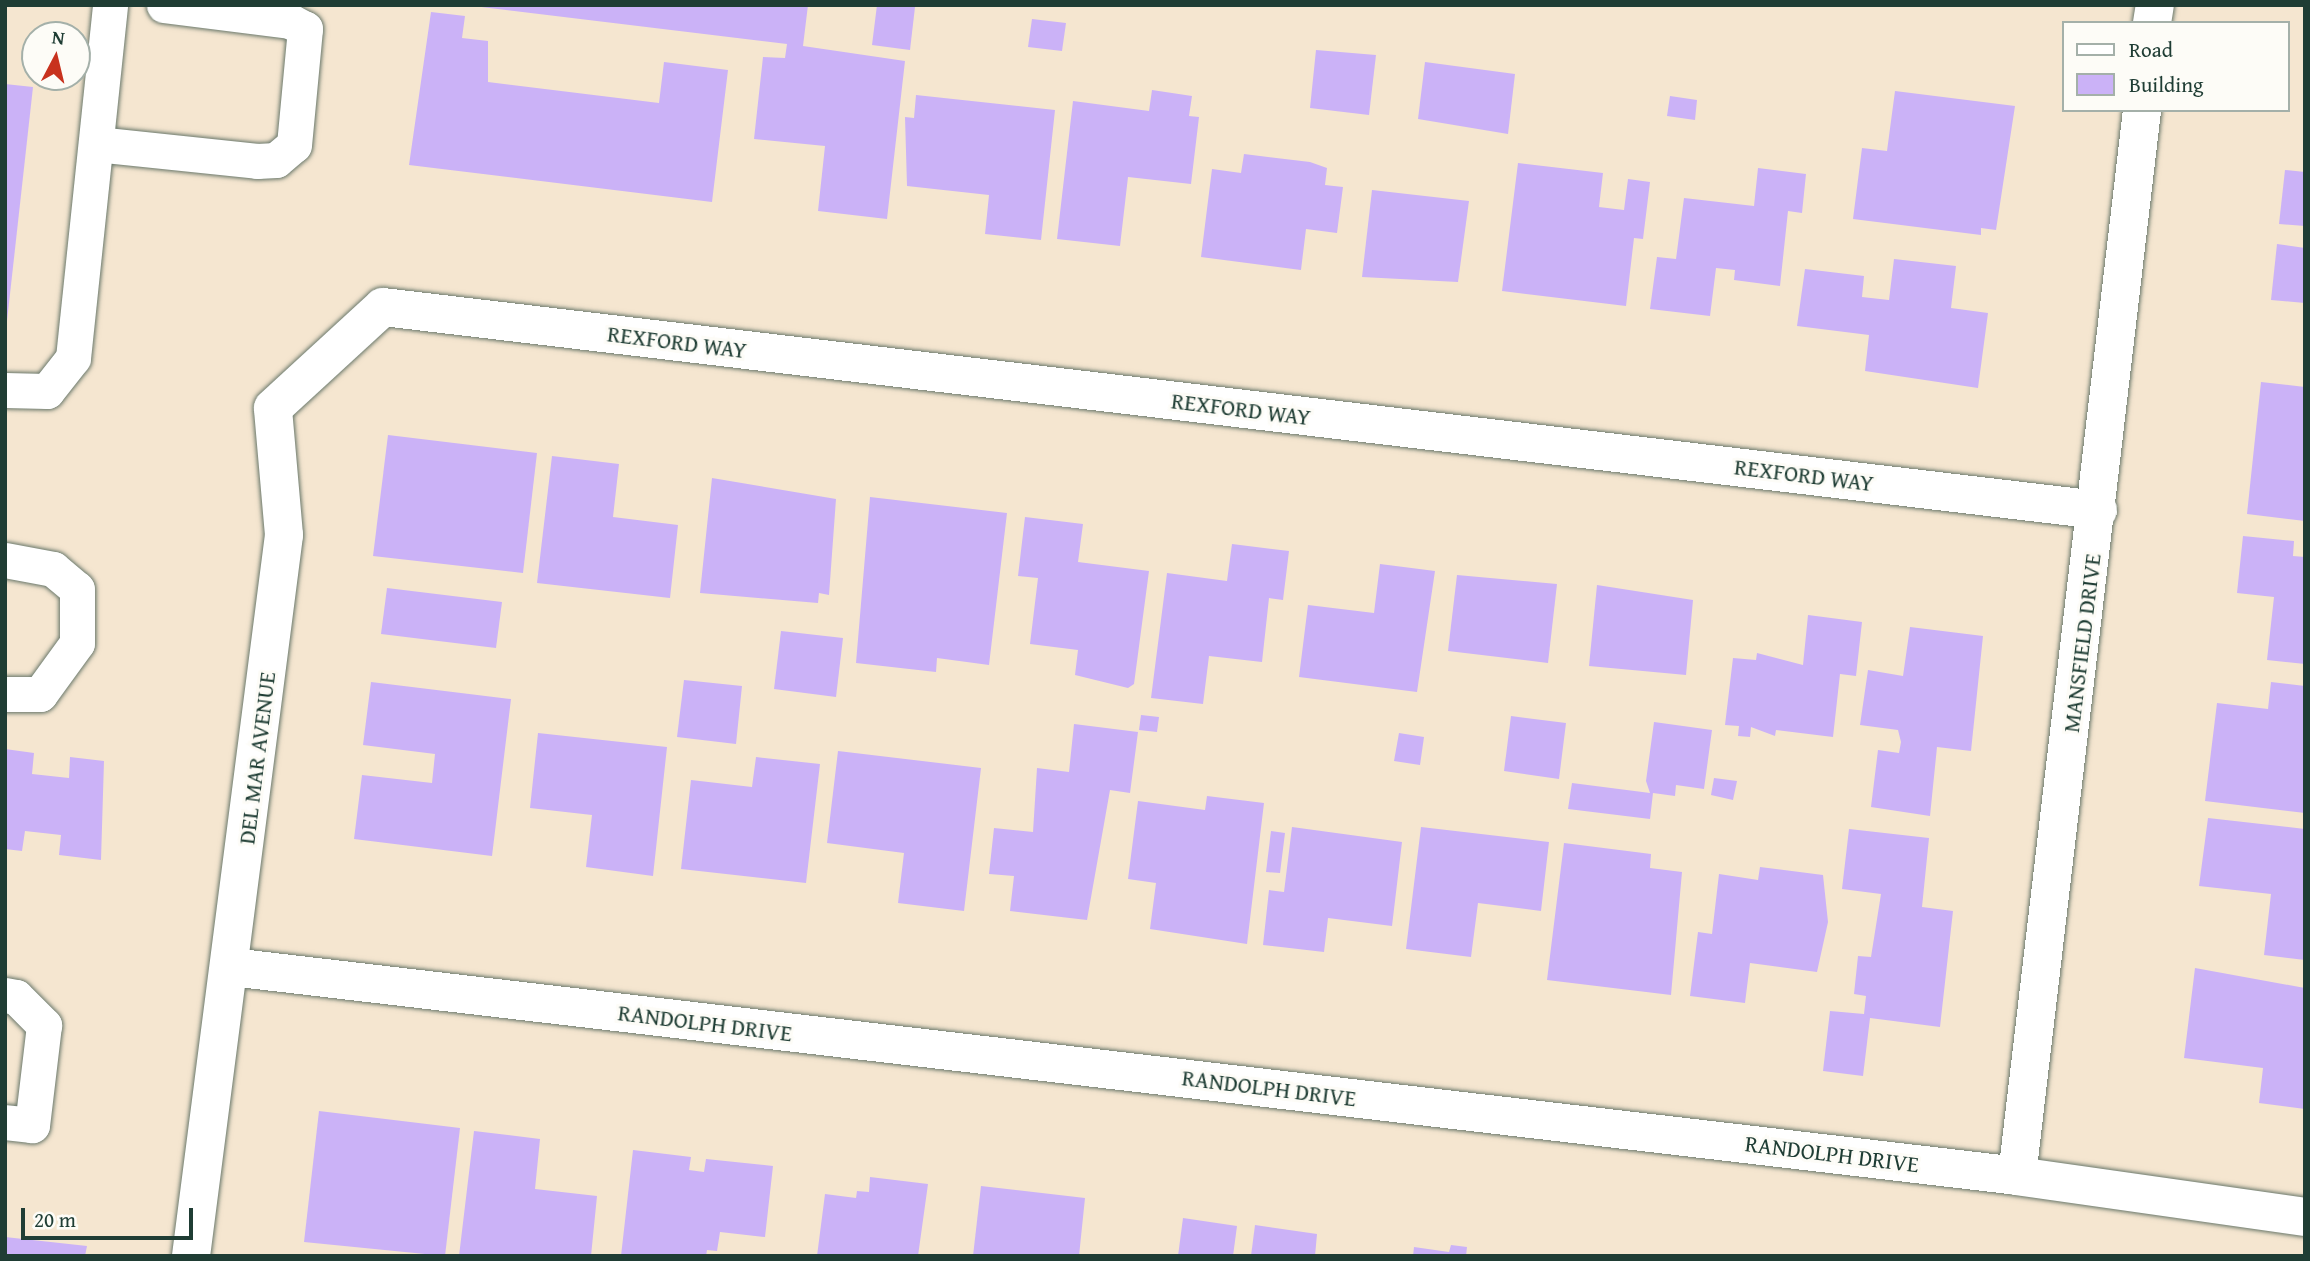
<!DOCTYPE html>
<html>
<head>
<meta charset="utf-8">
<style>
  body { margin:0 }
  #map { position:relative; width:2310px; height:1261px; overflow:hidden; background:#f5e6d0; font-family:"Gentium Book Plus",serif }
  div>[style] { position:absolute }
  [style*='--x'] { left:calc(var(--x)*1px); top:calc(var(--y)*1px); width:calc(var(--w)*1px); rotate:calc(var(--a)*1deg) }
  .building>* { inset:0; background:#cbb2f7 }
  .roads { filter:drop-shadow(0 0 2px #6a786b) drop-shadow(0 0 2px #6a786b) }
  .lane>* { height:35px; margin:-17.5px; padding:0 17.5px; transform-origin:17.5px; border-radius:17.5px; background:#fff }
  .street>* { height:38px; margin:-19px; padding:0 19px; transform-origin:19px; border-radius:19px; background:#fff }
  span { translate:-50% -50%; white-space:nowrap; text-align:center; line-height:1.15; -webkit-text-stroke:6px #fdfcf7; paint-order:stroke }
  .street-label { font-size:23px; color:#1f3d34 }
  .frame { position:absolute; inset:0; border:7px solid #1f3d34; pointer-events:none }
  .legend { position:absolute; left:2062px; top:21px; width:228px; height:91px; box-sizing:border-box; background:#fdfcf7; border:2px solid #a4b0a9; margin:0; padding:9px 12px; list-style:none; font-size:21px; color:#1f3d34 }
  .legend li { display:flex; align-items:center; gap:14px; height:35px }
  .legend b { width:35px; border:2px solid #a4b0a9 }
  .north { position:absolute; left:21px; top:21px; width:70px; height:70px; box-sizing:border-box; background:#fdfcf7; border:2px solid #a4b0a9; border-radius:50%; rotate:7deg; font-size:19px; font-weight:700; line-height:28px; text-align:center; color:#1f3d34 }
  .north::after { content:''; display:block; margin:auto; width:24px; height:32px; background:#c8321e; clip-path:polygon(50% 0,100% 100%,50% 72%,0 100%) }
  .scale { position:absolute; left:21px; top:1208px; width:172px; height:32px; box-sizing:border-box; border:4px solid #1f3d34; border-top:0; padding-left:9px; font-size:21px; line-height:24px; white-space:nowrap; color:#1f3d34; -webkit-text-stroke:5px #fdfcf7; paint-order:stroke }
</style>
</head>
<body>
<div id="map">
  <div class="building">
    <div style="clip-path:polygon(465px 5px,808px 5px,803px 46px,905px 61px,887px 219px,818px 211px,825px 146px,754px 139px,763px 57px,785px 58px,787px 44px)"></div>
    <div style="clip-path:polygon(877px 5px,915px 7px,910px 50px,872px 45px)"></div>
    <div style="clip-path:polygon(431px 12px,465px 16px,462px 38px,488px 41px,488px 82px,659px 103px,664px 62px,728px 70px,712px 202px,409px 165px)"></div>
    <div style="clip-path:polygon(1032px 19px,1066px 23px,1062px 51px,1028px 47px)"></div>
    <div style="clip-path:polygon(1316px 50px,1376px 55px,1369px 115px,1310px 108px)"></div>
    <div style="clip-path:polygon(1425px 62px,1515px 74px,1508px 134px,1418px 119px)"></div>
    <div style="clip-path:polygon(5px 84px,33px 87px,7px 321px,5px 321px)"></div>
    <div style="clip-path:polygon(1152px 90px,1192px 96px,1189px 116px,1199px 117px,1191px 184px,1128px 177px,1120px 246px,1057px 239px,1073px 101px,1149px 111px)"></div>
    <div style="clip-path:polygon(1895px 91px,2015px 106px,1996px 230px,1981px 228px,1981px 235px,1853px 219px,1862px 148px,1887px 151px)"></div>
    <div style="clip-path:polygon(916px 95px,1055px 110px,1041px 240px,985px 234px,989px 195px,907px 186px,905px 117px,914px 118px)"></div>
    <div style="clip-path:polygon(1670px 96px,1697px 100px,1695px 120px,1667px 116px)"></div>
    <div style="clip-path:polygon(1244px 154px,1310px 162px,1327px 168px,1325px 185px,1343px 187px,1337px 233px,1306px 229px,1301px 270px,1201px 257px,1212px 169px,1241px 173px)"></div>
    <div style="clip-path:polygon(1518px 163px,1603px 173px,1599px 207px,1624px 210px,1628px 179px,1650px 182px,1643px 239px,1634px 238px,1626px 306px,1502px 291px)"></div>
    <div style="clip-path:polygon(1758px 168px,1806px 174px,1802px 213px,1788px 211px,1780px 286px,1734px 280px,1735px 270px,1716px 268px,1710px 316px,1650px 309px,1657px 257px,1676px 259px,1684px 198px,1754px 206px)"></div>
    <div style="clip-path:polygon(2285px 170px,2305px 172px,2305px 226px,2279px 224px)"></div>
    <div style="clip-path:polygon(1372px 190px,1469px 201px,1458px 282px,1362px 277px)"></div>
    <div style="clip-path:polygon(2277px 244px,2305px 248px,2305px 303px,2271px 300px)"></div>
    <div style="clip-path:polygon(1894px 259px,1956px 266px,1951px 308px,1988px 313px,1978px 388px,1865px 371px,1869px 335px,1797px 326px,1805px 269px,1864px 276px,1862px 297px,1889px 300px)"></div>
    <div style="clip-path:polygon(2261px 382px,2305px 387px,2305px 521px,2247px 514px)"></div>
    <div style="clip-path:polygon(388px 435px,537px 453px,523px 573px,373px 556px)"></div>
    <div style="clip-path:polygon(552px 456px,619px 464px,613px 517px,678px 525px,670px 598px,537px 583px)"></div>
    <div style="clip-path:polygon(712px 478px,836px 499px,829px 595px,819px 593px,818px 603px,700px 593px)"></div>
    <div style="clip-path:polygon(870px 497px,1007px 513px,989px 665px,937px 658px,936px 672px,856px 663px)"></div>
    <div style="clip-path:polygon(1025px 517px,1083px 524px,1078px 562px,1149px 571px,1134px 684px,1128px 688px,1075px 675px,1078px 650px,1030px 644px,1038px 578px,1018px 576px)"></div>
    <div style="clip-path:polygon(2243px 536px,2294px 541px,2293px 556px,2305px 557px,2305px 664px,2267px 660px,2274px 597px,2237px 593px)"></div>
    <div style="clip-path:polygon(1232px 544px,1289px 551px,1283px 600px,1269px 598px,1262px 662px,1209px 656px,1203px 704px,1151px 698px,1167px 573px,1227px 581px)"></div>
    <div style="clip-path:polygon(1380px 564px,1435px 571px,1417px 692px,1299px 677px,1308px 605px,1374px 613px)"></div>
    <div style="clip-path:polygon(1457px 575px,1557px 584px,1548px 663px,1448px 651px)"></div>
    <div style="clip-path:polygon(1597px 585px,1693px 600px,1686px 675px,1589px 666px)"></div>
    <div style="clip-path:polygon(387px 588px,502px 602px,496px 648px,381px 634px)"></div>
    <div style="clip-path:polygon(1808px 615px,1862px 622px,1856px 676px,1840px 674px,1833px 737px,1776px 730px,1775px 736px,1751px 727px,1750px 737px,1738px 736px,1739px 726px,1725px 725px,1733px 658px,1756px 660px,1757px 653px,1803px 665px)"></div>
    <div style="clip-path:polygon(1910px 627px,1983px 636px,1971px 751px,1937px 747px,1930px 816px,1871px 807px,1878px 750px,1899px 753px,1901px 742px,1898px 730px,1860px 725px,1868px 670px,1903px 676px)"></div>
    <div style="clip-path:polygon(781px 631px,843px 638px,836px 697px,774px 689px)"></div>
    <div style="clip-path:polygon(684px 680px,742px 686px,736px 744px,677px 737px)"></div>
    <div style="clip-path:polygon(371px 682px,511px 699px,492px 856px,354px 839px,362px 775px,432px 783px,435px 754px,363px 745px)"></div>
    <div style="clip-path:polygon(2271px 682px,2305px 686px,2305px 813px,2205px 801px,2217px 703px,2268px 709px)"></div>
    <div style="clip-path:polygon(1141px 715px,1159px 717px,1157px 732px,1139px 730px)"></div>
    <div style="clip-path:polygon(1511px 716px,1566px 723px,1559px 779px,1504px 771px)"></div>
    <div style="clip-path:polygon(1654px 722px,1712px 730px,1704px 789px,1676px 785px,1675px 796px,1653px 793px,1650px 819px,1568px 809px,1572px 783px,1650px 793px,1646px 781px)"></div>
    <div style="clip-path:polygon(1074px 724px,1138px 732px,1130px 793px,1110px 790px,1087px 920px,1010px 911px,1014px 876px,989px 874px,994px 828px,1033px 832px,1037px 768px,1069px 772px)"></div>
    <div style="clip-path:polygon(538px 733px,667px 747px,653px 876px,586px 867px,592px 815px,530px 808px)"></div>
    <div style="clip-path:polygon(1399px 733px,1424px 737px,1420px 765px,1394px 761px)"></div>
    <div style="clip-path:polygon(5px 749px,34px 753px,32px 774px,69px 778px,70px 757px,104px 761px,101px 860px,59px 855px,61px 835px,25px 831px,22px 851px,5px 849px)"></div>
    <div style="clip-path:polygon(838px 751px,981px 768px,964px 911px,898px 903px,904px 853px,827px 843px)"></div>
    <div style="clip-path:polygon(756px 757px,820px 764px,806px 883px,681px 869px,691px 780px,752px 787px)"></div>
    <div style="clip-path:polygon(1714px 778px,1737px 781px,1733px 800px,1711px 795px)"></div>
    <div style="clip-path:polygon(1207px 796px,1264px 803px,1247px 944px,1150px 929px,1156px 883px,1128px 879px,1138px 801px,1205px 810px)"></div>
    <div style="clip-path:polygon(2208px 818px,2305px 829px,2305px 960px,2264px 955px,2271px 894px,2199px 886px)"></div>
    <div style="clip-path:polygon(1292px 827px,1402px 842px,1392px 926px,1328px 918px,1324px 952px,1263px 945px,1269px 890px,1284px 892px)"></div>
    <div style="clip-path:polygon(1421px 827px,1549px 842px,1541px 911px,1478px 903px,1471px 957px,1406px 949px)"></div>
    <div style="clip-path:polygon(1849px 829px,1929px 838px,1922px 907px,1953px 911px,1940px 1027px,1870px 1018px,1863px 1076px,1823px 1071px,1830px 1011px,1864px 1014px,1866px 996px,1854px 994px,1858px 956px,1871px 957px,1881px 894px,1842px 889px)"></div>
    <div style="clip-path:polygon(1271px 831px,1285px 833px,1280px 873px,1266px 872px)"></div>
    <div style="clip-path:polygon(1564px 843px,1651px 854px,1650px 868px,1682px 872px,1671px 995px,1547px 980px)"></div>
    <div style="clip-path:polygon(1760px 867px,1823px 875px,1828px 922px,1817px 972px,1750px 963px,1745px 1003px,1690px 996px,1698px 932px,1712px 934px,1719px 874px,1758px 880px)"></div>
    <div style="clip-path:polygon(2195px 968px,2305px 988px,2305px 1109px,2259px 1103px,2263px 1068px,2184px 1058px)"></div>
    <div style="clip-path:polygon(319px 1111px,460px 1128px,445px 1256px,304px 1242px)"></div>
    <div style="clip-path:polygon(474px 1131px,540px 1139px,535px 1189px,597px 1196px,591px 1256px,459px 1256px)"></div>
    <div style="clip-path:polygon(633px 1150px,691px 1157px,689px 1170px,704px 1172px,706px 1159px,773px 1166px,765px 1237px,720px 1232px,717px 1251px,707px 1250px,706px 1256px,621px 1256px)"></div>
    <div style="clip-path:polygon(870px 1177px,928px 1184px,918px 1256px,817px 1256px,825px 1194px,856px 1198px,857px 1191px,869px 1192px)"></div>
    <div style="clip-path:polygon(981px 1186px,1085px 1198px,1079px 1256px,973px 1256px)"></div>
    <div style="clip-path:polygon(1183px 1218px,1237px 1226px,1233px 1256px,1178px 1256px)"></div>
    <div style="clip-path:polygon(1255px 1225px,1317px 1234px,1315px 1256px,1251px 1256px)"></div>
    <div style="clip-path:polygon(5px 1237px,87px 1246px,85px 1256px,5px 1256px)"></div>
    <div style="clip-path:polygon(1451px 1245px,1467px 1247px,1466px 1256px,1413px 1256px,1414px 1247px,1449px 1252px)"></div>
  </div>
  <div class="roads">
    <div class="lane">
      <div style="--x:96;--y:144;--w:162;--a:6"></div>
      <div style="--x:257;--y:161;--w:19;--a:-3"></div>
      <div style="--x:276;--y:160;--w:23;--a:-40"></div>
      <div style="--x:294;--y:145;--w:117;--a:-84.6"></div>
      <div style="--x:305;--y:29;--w:17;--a:-152"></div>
      <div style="--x:290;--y:21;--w:127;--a:-172.8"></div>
      <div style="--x:5;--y:390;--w:42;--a:1.4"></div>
      <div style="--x:47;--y:391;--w:42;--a:-51.8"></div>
      <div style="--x:73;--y:358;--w:355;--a:-84"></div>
      <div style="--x:5;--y:560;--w:49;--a:10.6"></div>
      <div style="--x:53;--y:569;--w:31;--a:40"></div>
      <div style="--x:77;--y:589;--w:54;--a:90"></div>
      <div style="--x:77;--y:643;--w:63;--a:126"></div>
      <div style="--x:40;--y:694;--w:35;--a:180"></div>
      <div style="--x:5;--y:995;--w:11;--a:10"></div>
      <div style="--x:16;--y:997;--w:40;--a:45"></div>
      <div style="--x:44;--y:1025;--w:101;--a:96.8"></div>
      <div style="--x:32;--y:1125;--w:27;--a:-174"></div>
    </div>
    <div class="street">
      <div style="--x:2152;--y:23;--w:18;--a:-81"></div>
      <div style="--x:231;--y:967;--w:1798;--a:6.67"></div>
      <div style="--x:2017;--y:1176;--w:291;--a:8.1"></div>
      <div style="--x:2017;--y:1176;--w:1073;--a:-83.31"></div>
      <div style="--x:191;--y:1256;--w:727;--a:-82.65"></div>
      <div style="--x:284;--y:535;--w:127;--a:-95"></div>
      <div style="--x:273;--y:408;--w:149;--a:-42.6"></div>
      <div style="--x:383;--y:307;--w:1727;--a:6.75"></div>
    </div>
  </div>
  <div class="street-label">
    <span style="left:677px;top:342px;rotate:7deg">REXFORD WAY</span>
    <span style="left:1241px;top:409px;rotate:7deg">REXFORD WAY</span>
    <span style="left:1804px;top:475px;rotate:7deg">REXFORD WAY</span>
    <span style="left:2082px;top:643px;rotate:-83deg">MANSFIELD DRIVE</span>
    <span style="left:257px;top:758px;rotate:-83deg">DEL MAR AVENUE</span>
    <span style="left:705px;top:1023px;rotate:7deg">RANDOLPH DRIVE</span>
    <span style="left:1269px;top:1088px;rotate:7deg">RANDOLPH DRIVE</span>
    <span style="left:1832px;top:1154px;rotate:7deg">RANDOLPH DRIVE</span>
  </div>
  <div class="frame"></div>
  <ul class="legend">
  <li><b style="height:9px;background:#fff"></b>Road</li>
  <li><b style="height:19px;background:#cbb2f7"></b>Building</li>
  </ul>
  <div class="north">N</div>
  <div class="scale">20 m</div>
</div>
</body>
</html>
